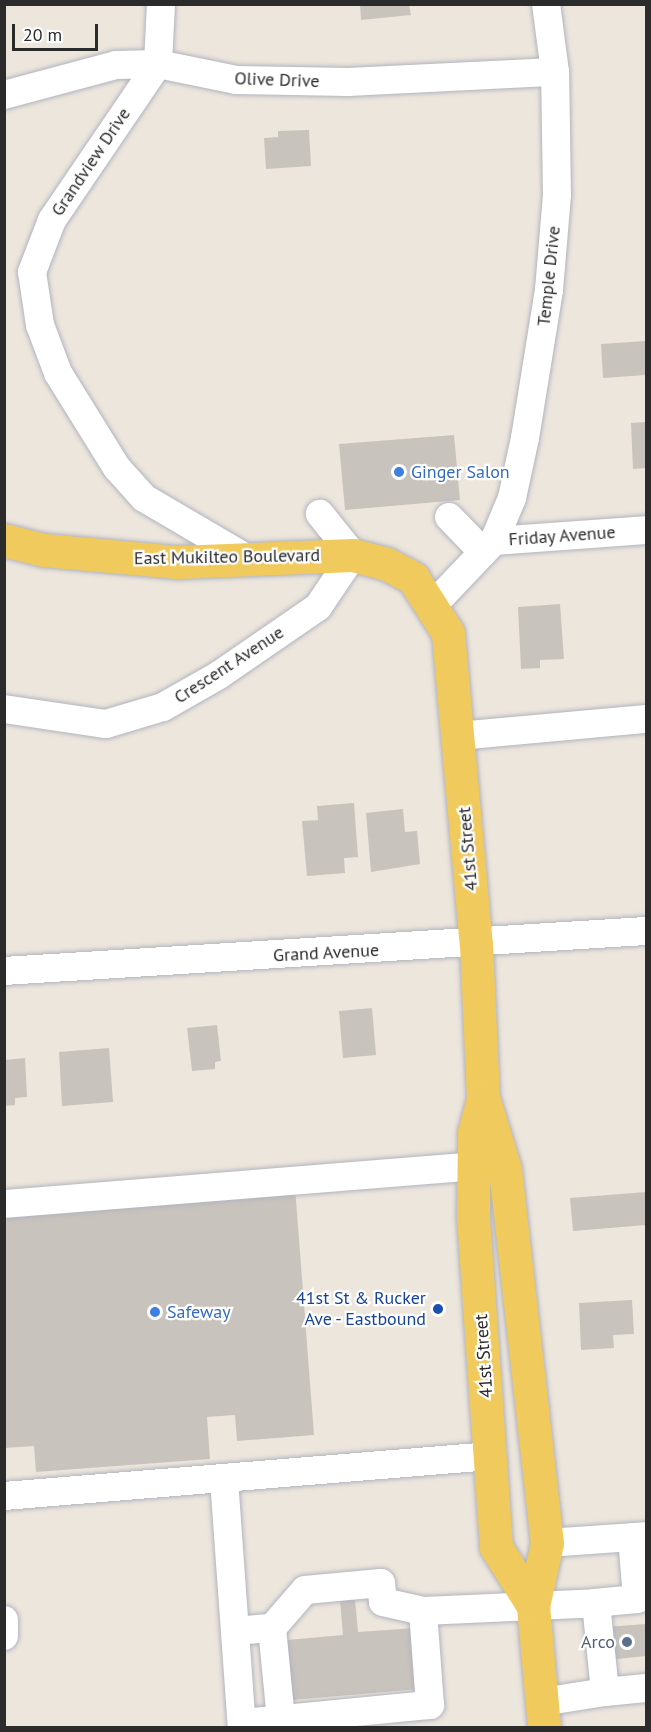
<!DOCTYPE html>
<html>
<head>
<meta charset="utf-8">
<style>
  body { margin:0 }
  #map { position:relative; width:651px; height:1732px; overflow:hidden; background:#ede6dd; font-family:"PT Sans",sans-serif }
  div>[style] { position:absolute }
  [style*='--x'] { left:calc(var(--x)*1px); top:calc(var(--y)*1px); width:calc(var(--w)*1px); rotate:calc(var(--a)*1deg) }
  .building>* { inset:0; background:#c8c3bd }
  .roads { filter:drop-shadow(0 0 2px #b1b4bf) drop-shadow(0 0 2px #b1b4bf) }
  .minor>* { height:28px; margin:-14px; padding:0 14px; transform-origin:14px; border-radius:14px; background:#fff }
  .major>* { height:33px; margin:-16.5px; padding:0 16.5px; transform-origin:16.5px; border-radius:16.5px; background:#f1ca5e }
  .dots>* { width:16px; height:16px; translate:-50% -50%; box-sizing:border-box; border:3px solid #fff; border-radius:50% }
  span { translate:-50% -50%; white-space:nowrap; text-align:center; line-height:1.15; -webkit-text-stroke:4.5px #fff; paint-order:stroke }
  .street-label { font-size:18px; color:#2b2b2b }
  .shop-label { font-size:18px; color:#366cbe }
  .left { translate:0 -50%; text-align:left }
  .transit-label { font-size:18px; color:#164399 }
  .right { translate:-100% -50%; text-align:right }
  .service-label { font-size:18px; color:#4e5e75 }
  .frame { position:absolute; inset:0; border:6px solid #2b2b2b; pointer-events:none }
  .scale { position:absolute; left:12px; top:24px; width:86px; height:27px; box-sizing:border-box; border:3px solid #2b2b2b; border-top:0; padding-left:8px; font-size:18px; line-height:21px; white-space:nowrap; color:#2b2b2b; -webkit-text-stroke:4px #fff; paint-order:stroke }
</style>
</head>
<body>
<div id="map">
  <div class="building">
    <div style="clip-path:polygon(360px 4px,409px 4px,411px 15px,361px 20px)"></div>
    <div style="clip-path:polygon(309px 130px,311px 166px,266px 169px,264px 138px,278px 137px,278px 131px)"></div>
    <div style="clip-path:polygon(646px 341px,646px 375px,603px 378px,601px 344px)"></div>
    <div style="clip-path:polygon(646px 422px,646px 468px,633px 469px,631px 423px)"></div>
    <div style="clip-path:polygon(454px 435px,460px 500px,345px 510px,339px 444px)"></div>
    <div style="clip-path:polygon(560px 604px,564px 659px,540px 660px,540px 668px,521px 669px,518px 607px)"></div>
    <div style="clip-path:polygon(354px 803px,358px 857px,344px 858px,345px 873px,307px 876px,302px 821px,318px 820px,317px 806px)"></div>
    <div style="clip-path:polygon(403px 809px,405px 832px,417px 831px,420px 864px,371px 872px,366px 813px)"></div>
    <div style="clip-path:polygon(372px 1008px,376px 1055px,343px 1058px,339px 1011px)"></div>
    <div style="clip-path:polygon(217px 1025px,221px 1061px,215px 1062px,215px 1069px,192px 1071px,187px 1028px)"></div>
    <div style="clip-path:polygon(109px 1048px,113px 1102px,62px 1106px,59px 1052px)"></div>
    <div style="clip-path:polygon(25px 1058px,27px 1097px,15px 1098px,15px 1105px,4px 1106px,4px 1060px)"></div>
    <div style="clip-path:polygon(295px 1187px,314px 1435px,237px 1441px,235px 1415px,207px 1417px,210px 1459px,36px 1472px,34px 1446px,4px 1448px,4px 1210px)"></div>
    <div style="clip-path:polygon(646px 1192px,646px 1225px,573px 1231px,570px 1198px)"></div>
    <div style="clip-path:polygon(632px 1300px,634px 1334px,613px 1335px,614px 1348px,581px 1350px,579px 1303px)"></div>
    <div style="clip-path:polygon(355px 1600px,358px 1632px,415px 1628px,420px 1689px,292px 1700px,287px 1640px,343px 1635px,340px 1601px)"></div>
    <div style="clip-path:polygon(646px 1624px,646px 1656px,608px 1660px,605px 1627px)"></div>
  </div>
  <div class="roads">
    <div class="minor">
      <div style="--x:161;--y:4;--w:60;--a:92.9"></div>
      <div style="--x:158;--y:64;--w:189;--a:124.2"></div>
      <div style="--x:52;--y:220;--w:56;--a:111"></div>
      <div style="--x:32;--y:272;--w:54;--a:81.4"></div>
      <div style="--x:40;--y:325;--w:51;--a:69.4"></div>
      <div style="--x:58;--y:373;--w:112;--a:58.2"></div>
      <div style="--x:117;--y:468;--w:40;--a:48"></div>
      <div style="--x:144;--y:498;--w:121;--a:30.4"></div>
      <div style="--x:4;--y:95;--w:116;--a:-15"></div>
      <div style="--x:116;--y:65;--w:42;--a:-1.4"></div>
      <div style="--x:158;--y:64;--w:80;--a:11.6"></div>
      <div style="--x:236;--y:80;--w:112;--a:1"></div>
      <div style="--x:348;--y:82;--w:207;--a:-2.8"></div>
      <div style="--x:449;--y:517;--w:49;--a:45.8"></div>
      <div style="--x:494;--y:541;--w:152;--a:-4.1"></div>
      <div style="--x:433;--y:605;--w:88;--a:-46.4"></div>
      <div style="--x:494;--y:541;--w:47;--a:-67.3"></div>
      <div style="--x:512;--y:498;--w:61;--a:-77.8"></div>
      <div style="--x:525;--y:438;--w:150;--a:-80.8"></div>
      <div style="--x:549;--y:290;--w:95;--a:-85.2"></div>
      <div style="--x:557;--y:195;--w:123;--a:-90.9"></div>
      <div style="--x:555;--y:72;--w:69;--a:-97.5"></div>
      <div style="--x:4;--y:709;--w:103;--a:8.4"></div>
      <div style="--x:106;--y:724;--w:59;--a:-16.6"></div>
      <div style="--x:163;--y:707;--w:64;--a:-29.7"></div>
      <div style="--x:219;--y:675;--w:120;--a:-34.5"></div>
      <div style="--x:318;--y:607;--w:63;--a:-56.1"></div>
      <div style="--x:353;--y:555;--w:53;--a:-128.8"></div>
      <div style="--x:458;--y:736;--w:189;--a:-5.2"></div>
      <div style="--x:4;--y:971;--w:643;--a:-3.57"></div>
      <div style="--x:4;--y:1204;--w:470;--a:-4.6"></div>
      <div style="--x:224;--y:1479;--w:250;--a:85.9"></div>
      <div style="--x:4;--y:1496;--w:488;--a:-4.7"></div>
      <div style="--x:547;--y:1543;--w:99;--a:-4"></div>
      <div style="--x:594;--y:1603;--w:43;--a:-5.3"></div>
      <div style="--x:637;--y:1599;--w:62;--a:-94.6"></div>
      <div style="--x:4;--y:1620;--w:16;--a:90"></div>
      <div style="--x:272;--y:1628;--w:91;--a:84.4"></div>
      <div style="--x:235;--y:1631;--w:37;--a:-5"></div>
      <div style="--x:272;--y:1628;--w:50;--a:-49"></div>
      <div style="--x:305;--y:1590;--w:76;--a:-5.3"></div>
      <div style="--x:381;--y:1583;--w:19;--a:84"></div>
      <div style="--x:383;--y:1602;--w:41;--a:12.7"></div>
      <div style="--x:423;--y:1611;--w:173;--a:-2.6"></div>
      <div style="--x:596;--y:1603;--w:89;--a:84.2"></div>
      <div style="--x:605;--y:1692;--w:64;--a:171"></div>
      <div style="--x:605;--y:1692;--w:41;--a:-5.6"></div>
      <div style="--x:242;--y:1723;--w:189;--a:-5.5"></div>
      <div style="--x:430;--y:1705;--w:94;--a:-94.3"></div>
    </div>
    <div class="major">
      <div style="--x:4;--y:540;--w:41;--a:14"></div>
      <div style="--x:44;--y:550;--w:134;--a:5.2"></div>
      <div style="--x:177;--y:562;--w:176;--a:-2.3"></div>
      <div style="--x:353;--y:555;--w:35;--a:15"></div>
      <div style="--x:387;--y:564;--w:30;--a:28"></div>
      <div style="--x:413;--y:578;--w:65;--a:57.5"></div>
      <div style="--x:448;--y:633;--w:312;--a:84.9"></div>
      <div style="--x:476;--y:944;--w:153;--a:87.4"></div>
      <div style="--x:483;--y:1097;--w:75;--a:73"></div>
      <div style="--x:505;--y:1169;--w:376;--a:83.6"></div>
      <div style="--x:547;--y:1543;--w:65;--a:102.5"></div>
      <div style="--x:533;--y:1606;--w:122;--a:84.8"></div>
      <div style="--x:483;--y:1099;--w:34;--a:105"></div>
      <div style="--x:474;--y:1132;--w:86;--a:90.7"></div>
      <div style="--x:473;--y:1218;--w:330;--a:86"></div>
      <div style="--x:496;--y:1547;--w:70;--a:57.9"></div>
    </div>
  </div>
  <div class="dots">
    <div style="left:399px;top:472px;background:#3f7fe0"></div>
    <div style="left:438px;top:1309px;background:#1a4fb4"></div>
    <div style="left:155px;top:1312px;background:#3f7fe0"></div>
    <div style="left:627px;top:1642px;background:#5c6f8a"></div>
  </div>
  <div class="street-label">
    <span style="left:277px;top:80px;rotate:2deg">Olive Drive</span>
    <span style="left:91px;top:162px;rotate:-56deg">Grandview Drive</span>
    <span style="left:549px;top:276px;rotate:-84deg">Temple Drive</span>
    <span style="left:562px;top:536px;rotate:-4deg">Friday Avenue</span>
    <span style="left:227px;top:557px;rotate:-1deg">East Mukilteo Boulevard</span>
    <span style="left:229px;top:665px;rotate:-33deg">Crescent Avenue</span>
    <span style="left:468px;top:849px;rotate:-95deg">41st Street</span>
    <span style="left:326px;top:953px;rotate:-3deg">Grand Avenue</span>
    <span style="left:484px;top:1356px;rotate:-94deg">41st Street</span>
  </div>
  <div class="shop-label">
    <span class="left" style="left:411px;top:472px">Ginger Salon</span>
    <span class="left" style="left:167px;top:1312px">Safeway</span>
  </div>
  <div class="transit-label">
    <span class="right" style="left:426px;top:1309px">41st St &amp; Rucker<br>Ave - Eastbound</span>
  </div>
  <div class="service-label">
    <span class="right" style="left:615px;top:1642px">Arco</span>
  </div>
  <div class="frame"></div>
  <div class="scale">20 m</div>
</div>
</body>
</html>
